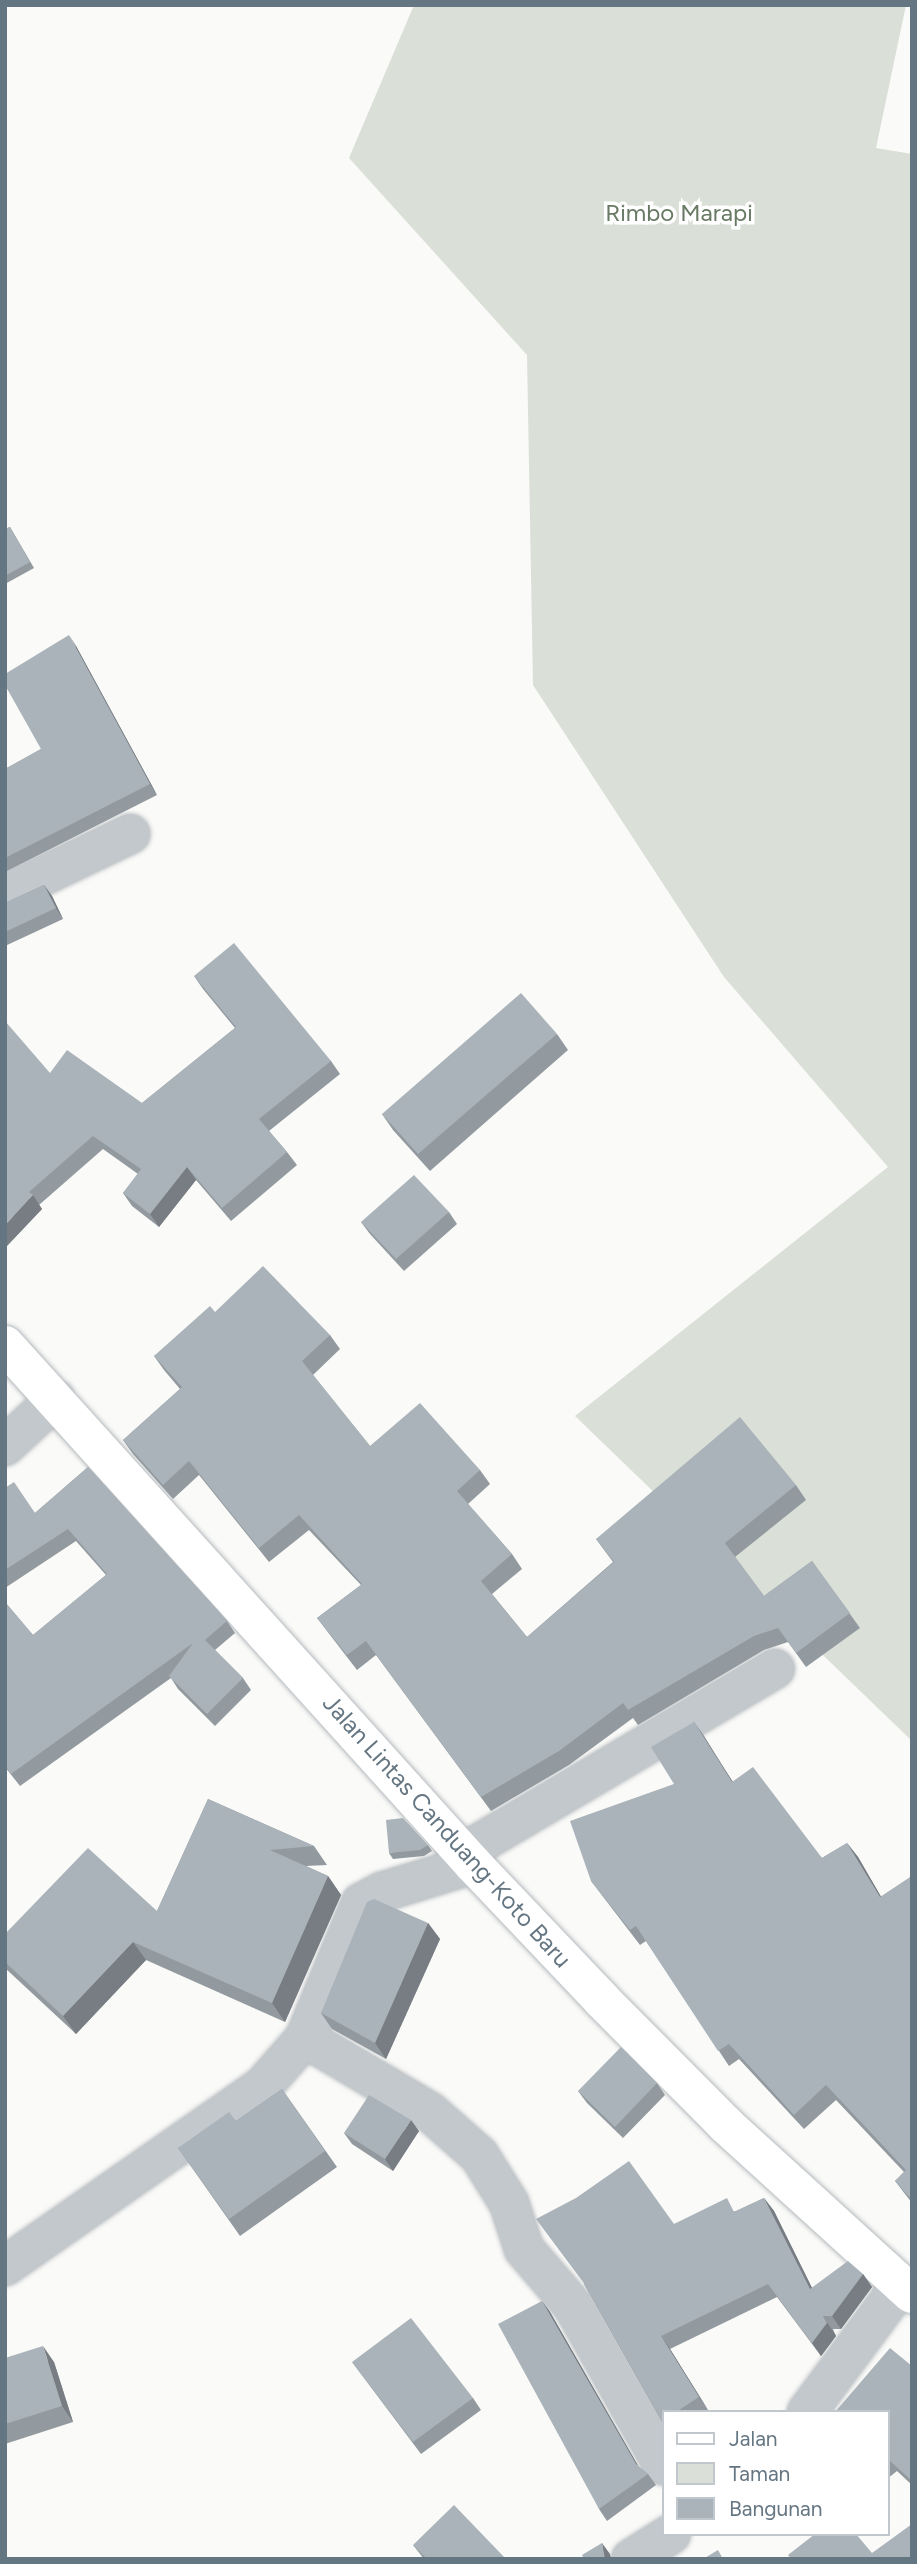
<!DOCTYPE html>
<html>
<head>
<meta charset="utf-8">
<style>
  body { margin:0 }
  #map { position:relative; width:917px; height:2564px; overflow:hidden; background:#fafaf8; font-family:Figtree,sans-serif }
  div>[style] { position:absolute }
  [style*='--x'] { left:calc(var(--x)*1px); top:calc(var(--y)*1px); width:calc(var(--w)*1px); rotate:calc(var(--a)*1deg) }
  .green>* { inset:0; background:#dadfd7 }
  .roads { filter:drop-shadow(0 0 2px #b5babe) drop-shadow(0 0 2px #b5babe) }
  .minor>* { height:38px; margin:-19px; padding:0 19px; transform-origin:19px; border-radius:19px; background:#c3c8cc }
  .major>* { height:38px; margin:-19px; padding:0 19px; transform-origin:19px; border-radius:19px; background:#fff }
  .wall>* { inset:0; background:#929a9f }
  .shaded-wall>* { inset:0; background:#777d82 }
  .building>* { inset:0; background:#aab3b9 }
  span { translate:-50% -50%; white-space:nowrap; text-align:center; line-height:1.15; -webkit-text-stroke:7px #fff; paint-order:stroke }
  .park-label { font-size:24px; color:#687a64 }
  .street-label { font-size:24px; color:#657683 }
  .frame { position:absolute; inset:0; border:7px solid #657683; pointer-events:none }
  .legend { position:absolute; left:662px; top:2410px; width:228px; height:126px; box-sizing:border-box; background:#fff; border:2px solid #c1c8cd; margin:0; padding:9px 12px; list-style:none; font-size:21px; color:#657683 }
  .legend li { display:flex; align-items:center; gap:14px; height:35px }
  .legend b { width:35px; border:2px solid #c1c8cd }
</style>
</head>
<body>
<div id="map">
  <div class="green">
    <div style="clip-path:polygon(414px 5px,906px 5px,876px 148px,912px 154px,912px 1741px,575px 1416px,888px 1167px,724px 977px,533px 685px,527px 355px,349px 158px)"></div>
  </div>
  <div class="roads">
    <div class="minor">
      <div style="--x:5;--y:894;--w:139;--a:-25.6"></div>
      <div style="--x:5;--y:1446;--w:69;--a:-42.7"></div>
      <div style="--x:465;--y:1852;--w:360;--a:-30.6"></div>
      <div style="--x:305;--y:2038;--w:145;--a:30.6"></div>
      <div style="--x:430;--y:2112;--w:65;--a:41.3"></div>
      <div style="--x:479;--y:2155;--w:57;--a:58"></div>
      <div style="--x:509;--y:2203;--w:48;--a:71.9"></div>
      <div style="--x:524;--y:2249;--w:75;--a:49.3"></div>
      <div style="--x:573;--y:2306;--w:183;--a:60.5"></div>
      <div style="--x:5;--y:2266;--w:313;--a:-34.9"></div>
      <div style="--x:262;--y:2087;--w:65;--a:-48.7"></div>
      <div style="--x:305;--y:2038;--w:146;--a:-67.5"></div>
      <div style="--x:361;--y:1903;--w:24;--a:-28"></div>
      <div style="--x:382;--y:1892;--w:95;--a:-17.1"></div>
      <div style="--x:807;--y:2412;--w:158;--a:-53.5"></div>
      <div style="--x:631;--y:2559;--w:47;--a:-32"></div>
    </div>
    <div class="major">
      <div style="--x:5;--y:1345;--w:699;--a:47.96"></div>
      <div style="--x:473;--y:1864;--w:187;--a:46.5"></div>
      <div style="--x:602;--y:2000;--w:176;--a:45.2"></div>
      <div style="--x:726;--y:2125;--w:251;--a:42.3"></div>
    </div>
  </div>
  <div class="wall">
    <div style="clip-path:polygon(10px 527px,34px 568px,5px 584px,5px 529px)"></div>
    <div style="clip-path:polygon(76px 646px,157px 795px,5px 872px,5px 769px,41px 749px)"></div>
    <div style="clip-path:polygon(44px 885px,52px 896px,63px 919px,5px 946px,5px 903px)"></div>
    <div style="clip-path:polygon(194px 976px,331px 1061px,340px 1074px,269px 1131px,287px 1152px,297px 1165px,231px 1221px,196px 1180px,159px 1227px,132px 1206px,123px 1193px,138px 1174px,103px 1149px,39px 1205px,42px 1209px,5px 1248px,50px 1073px,142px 1103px,235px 1028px,203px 989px)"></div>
    <div style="clip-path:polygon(557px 1034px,568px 1050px,430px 1171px,393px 1130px,382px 1114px)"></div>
    <div style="clip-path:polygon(449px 1212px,457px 1224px,404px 1271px,370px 1234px,361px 1222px)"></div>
    <div style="clip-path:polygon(215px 1312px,330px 1335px,340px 1349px,313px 1375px,370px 1446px,480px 1470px,490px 1484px,468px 1504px,512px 1554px,522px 1569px,492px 1594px,527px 1637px,613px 1562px,596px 1539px,796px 1485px,806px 1500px,735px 1557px,764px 1596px,812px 1561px,860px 1628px,806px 1667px,788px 1642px,764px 1650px,638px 1725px,633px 1718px,569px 1765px,491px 1811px,376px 1655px,357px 1670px,317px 1618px,361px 1585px,309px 1530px,269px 1562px,199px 1475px,173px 1499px,133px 1454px,123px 1440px,180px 1389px,164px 1370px,154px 1356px)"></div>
    <div style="clip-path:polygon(88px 1467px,227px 1621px,235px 1633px,215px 1650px,243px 1678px,251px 1690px,215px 1726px,178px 1689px,171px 1678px,20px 1786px,5px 1767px,5px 1602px,33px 1635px,106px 1575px,76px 1541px,5px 1588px,5px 1488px,35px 1513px)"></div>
    <div style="clip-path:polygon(694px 1722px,733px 1782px,822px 1858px,847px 1843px,858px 1857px,881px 1897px,912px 1876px,912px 2203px,895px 2181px,904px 2172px,836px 2100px,804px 2129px,739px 2059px,729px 2066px,646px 1941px,640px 1945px,591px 1881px,674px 1784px)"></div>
    <div style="clip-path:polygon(208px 1799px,314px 1846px,327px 1865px,306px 1866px,328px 1876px,341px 1895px,285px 2022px,146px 1960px,76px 2034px,5px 1968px,5px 1934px,157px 1911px)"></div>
    <div style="clip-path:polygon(428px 1845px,432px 1851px,424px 1856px,393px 1859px,389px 1853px)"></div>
    <div style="clip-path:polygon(428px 1923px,440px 1939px,386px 2059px,332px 2029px,321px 2013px)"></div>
    <div style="clip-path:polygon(657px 2083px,665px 2095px,623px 2138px,587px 2103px,578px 2091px)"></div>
    <div style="clip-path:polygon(282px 2089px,337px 2167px,240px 2236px,178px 2148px,236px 2121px)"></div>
    <div style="clip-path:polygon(419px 2131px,393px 2171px,352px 2144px,344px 2133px)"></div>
    <div style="clip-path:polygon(764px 2198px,774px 2211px,812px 2288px,863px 2274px,872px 2287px,841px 2329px,833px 2329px,836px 2336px,821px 2356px,777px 2297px,670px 2349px,708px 2410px,705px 2412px,663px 2412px,663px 2424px,584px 2284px,674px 2224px,736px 2211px)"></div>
    <div style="clip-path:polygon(542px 2301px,550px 2312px,638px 2466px,648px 2474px,656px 2485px,607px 2521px,599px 2509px)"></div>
    <div style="clip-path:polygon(5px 2358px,54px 2362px,73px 2422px,5px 2444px)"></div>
    <div style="clip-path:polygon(352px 2362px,473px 2398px,481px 2410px,421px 2454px)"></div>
    <div style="clip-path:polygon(912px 2366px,912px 2485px,897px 2471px,887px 2479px,887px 2412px)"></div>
    <div style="clip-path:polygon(413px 2545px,506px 2559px,424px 2559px)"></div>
  </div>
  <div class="shaded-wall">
    <div style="clip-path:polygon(69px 635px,76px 646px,157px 795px,150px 784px)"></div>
    <div style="clip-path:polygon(44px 885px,52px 896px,63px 919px,56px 908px)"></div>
    <div style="clip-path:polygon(187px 1167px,196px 1180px,159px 1227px,150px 1214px)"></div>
    <div style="clip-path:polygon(33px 1195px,42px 1209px,5px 1248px,5px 1225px)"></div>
    <div style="clip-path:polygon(694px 1722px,704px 1736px,742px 1797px,732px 1782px)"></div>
    <div style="clip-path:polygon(847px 1843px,858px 1857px,890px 1912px,880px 1897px)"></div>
    <div style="clip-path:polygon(328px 1876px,341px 1895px,285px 2022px,272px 2003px)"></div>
    <div style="clip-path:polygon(428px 1923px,440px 1939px,386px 2059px,375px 2043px)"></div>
    <div style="clip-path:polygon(133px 1942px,146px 1960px,76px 2034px,63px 2016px)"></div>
    <div style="clip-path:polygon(411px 2120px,419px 2131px,393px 2171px,385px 2159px)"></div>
    <div style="clip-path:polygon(764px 2198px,774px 2211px,819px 2302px,810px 2289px)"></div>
    <div style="clip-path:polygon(863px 2274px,872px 2287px,841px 2329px,832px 2316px)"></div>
    <div style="clip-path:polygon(542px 2301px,550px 2312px,644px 2476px,636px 2464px)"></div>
    <div style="clip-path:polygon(823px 2316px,836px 2336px,821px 2356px,812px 2343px)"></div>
    <div style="clip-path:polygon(661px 2336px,670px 2349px,708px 2410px,699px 2397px)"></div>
    <div style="clip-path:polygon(43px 2346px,54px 2362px,73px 2422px,62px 2406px)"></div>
    <div style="clip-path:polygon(602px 2543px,610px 2554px,611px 2559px,604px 2559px)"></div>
  </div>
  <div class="building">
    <div style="clip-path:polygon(10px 527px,30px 562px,5px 576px,5px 529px)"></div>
    <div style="clip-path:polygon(69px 635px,150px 784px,5px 858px,5px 769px,41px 749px,5px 685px,5px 674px)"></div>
    <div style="clip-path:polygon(44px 885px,56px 908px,5px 932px,5px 903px)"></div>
    <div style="clip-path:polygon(234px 943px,331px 1061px,259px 1119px,287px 1152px,222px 1208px,187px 1167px,150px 1214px,123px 1193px,141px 1169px,93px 1136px,29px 1192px,33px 1195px,5px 1225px,5px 1021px,50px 1073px,67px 1050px,142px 1103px,236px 1027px,194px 976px)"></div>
    <div style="clip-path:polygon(521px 993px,557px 1034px,418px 1154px,382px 1114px)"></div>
    <div style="clip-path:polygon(414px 1175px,449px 1212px,396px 1259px,361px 1222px)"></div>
    <div style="clip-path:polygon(263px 1266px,330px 1335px,302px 1361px,370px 1446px,420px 1403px,480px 1470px,457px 1491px,512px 1554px,481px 1581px,527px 1637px,614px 1562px,596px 1539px,740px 1417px,796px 1485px,725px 1543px,764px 1596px,812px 1561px,850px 1613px,796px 1653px,778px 1628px,754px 1636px,628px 1710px,623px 1703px,559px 1751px,481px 1797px,366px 1641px,347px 1655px,317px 1618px,362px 1584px,299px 1515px,259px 1548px,189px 1461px,163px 1485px,123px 1440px,182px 1387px,154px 1356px,210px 1306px,215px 1312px)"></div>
    <div style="clip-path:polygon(88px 1467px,227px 1621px,205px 1640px,243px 1678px,207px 1714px,169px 1676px,193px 1643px,11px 1774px,5px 1766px,5px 1602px,33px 1635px,107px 1574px,68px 1529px,5px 1570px,5px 1488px,14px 1482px,35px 1513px)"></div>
    <div style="clip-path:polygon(694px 1722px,732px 1782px,753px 1767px,822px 1858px,847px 1843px,880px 1897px,912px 1876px,912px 2200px,895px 2181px,906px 2170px,826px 2085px,794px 2115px,729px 2044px,718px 2051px,636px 1926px,630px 1930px,591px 1881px,570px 1821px,674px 1784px,651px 1747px)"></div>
    <div style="clip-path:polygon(208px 1799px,314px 1846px,270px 1850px,328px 1876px,272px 2003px,133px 1942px,63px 2016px,5px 1962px,5px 1934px,88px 1848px,157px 1911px)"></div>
    <div style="clip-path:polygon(403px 1818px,428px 1845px,420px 1850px,389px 1853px,386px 1820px)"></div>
    <div style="clip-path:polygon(374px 1899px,428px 1923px,375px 2043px,321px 2013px,367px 1902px)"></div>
    <div style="clip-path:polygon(621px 2047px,657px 2083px,615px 2127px,578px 2091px)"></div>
    <div style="clip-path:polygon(282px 2089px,325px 2151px,229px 2219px,178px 2148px,229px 2112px,236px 2121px)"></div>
    <div style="clip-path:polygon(369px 2095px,411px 2120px,385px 2159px,344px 2133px)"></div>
    <div style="clip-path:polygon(629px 2161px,674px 2224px,727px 2198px,734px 2212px,764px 2198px,810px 2289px,848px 2261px,863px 2274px,832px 2316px,823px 2316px,827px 2323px,812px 2343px,768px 2284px,661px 2336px,699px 2397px,676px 2412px,663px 2412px,663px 2421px,662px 2422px,583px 2282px,536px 2219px,576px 2198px)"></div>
    <div style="clip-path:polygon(542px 2301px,636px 2464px,648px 2474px,599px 2509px,498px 2324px)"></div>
    <div style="clip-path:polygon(411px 2318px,473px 2398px,413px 2442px,352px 2362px)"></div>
    <div style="clip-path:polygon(43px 2346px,62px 2406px,5px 2424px,5px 2358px)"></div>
    <div style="clip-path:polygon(890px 2348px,912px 2366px,912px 2481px,888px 2459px,887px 2460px,887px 2412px,835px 2412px)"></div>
    <div style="clip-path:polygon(454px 2505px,506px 2559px,427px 2559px,413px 2545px)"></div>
    <div style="clip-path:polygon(912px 2524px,912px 2559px,791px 2559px,788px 2555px,815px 2534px,856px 2534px,872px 2553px)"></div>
    <div style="clip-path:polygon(602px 2543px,605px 2559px,584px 2559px,582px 2555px)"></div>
    <div style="clip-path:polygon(718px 2550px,723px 2559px,703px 2559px)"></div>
  </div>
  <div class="park-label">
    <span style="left:679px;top:213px">Rimbo Marapi</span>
  </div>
  <div class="street-label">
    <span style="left:447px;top:1831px;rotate:48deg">Jalan Lintas Canduang-Koto Baru</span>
  </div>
  <div class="frame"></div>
  <ul class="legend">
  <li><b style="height:9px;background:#fff"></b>Jalan</li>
  <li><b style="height:19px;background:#dadfd7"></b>Taman</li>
  <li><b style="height:19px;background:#aab3b9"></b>Bangunan</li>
  </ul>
</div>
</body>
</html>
